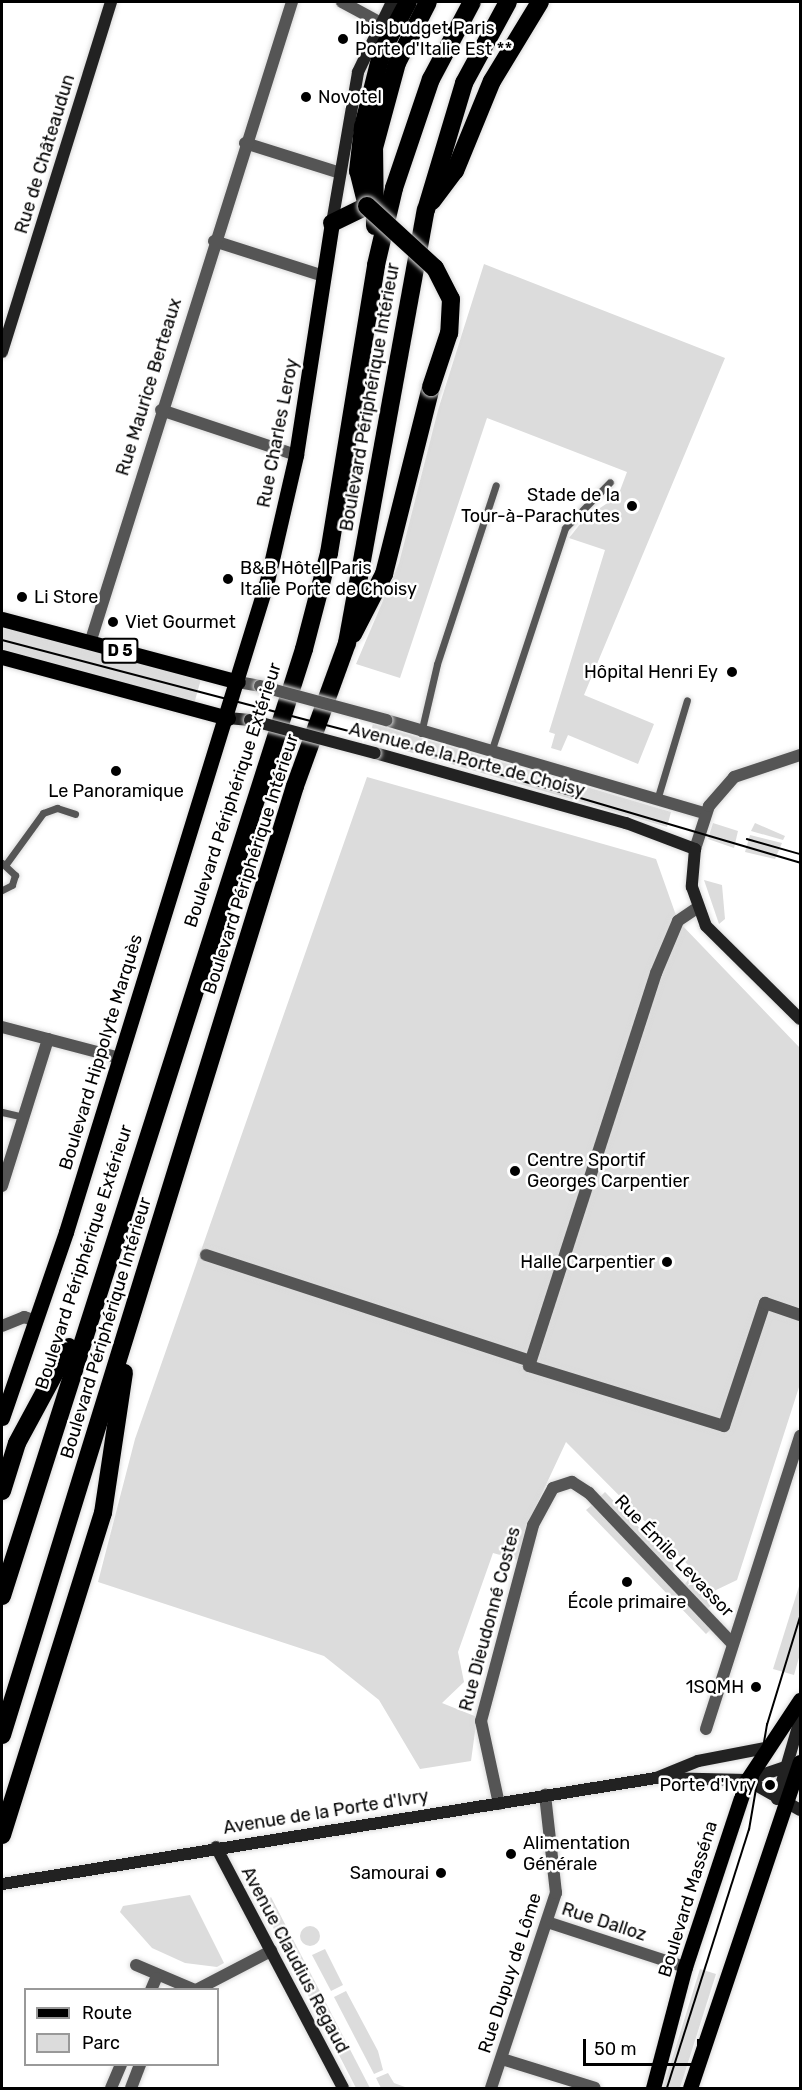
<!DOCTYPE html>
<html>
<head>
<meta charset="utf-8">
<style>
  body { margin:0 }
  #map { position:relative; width:802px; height:2090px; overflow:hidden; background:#fff; font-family:Rubik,sans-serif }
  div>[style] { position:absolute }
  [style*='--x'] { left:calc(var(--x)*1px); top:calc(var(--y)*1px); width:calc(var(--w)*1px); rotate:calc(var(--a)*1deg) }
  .green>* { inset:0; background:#dcdcdc }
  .round { border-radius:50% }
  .roads { filter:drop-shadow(0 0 2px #dbdbdb) drop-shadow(0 0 2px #dbdbdb) }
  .lane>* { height:7px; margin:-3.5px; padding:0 3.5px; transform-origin:3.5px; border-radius:3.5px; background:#555 }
  .street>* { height:12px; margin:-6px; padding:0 6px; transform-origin:6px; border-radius:6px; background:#555 }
  .secondary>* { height:12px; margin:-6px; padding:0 6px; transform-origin:6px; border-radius:6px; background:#222 }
  .primary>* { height:15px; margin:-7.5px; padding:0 7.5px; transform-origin:7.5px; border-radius:7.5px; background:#000 }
  .highway>* { height:18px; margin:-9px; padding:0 9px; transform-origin:9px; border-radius:9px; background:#000 }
  .tram>* { height:1.5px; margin:-0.75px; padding:0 0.75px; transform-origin:0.75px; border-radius:0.75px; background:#000 }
  .bridges { filter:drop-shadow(0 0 2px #dbdbdb) drop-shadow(0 0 2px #dbdbdb) }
  .street-bridge>* { height:12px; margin:-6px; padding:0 6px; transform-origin:6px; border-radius:6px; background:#555 }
  .secondary-bridge>* { height:12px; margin:-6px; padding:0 6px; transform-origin:6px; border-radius:6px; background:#222 }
  .highway-bridge>* { height:18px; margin:-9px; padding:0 9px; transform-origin:9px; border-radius:9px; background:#000 }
  .dots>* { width:16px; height:16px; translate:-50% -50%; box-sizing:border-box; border:3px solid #fff; border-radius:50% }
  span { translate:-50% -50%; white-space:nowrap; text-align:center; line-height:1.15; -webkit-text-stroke:5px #fff; paint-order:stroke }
  .shield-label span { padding:2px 4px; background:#fff; border:2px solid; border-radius:4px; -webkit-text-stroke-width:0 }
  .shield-label { font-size:16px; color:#000; font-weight:700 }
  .poi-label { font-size:18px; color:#000 }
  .left { translate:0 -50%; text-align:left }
  .right { translate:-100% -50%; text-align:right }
  .street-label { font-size:18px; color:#000 }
  .frame { position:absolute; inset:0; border:3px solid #000; pointer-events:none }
  .legend { position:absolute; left:24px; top:1988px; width:195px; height:78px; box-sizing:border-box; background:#fff; border:2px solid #999; margin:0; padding:8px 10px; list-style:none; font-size:18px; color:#000 }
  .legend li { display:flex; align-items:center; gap:12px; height:30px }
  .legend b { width:30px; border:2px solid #999 }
  .scale { position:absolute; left:583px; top:2039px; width:117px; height:27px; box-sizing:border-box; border:3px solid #000; border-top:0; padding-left:8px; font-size:18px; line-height:21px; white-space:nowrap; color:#000; -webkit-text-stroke:4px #fff; paint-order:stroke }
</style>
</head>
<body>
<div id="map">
  <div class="green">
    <div style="clip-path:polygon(484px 264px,725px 358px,584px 695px,654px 724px,638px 764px,568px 735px,561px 751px,551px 748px,555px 734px,549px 732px,605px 550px,569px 538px,585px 518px,618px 496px,627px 472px,487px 418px,400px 678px,356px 664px,399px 563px,438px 410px)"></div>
    <div style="clip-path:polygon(2px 623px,201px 679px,194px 704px,2px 649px)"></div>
    <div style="clip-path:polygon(373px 724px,671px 812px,667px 827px,368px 740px)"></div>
    <div style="clip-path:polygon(367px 777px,656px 859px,678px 921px,800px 1048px,800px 1384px,737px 1580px,714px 1591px,566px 1442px,529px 1521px,518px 1560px,493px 1553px,458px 1652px,464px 1682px,442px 1703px,477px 1717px,471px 1761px,420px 1769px,379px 1700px,324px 1656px,98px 1582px,135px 1439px)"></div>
    <div style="clip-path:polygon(713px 823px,738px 831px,734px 848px,708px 839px)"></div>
    <div style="clip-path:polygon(755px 823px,785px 836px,783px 840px,751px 831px)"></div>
    <div style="clip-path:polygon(750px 835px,782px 843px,775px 859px,745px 852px)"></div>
    <div style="clip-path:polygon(704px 880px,722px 885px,725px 919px,719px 924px)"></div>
    <div style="clip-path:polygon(605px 1492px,677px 1567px,672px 1572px,600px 1497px)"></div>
    <div style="clip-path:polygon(592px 1505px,711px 1629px,706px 1634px,586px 1510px)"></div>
    <div style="clip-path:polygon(689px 1579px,713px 1604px,707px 1609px,684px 1585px)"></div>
    <div style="clip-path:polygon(800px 1583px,800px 1654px,794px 1675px,773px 1669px)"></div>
    <div style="clip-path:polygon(190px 1895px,224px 1963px,217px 1967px,185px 1963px,152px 1948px,120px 1912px,123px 1906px)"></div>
    <div style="clip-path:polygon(271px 1897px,370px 2088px,356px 2088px,262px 1906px)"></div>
    <div class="round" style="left:300px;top:1926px;width:20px;height:20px"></div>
    <div style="clip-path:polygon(325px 1949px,343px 1985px,331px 1991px,312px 1955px)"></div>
    <div style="clip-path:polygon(700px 1969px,716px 1974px,680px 2088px,663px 2088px)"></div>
    <div style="clip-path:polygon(346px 1991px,378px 2051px,383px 2070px,374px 2074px,334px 1997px)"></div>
    <div style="clip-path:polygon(388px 2073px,394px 2083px,405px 2087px,381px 2088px,376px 2078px)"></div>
  </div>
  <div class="roads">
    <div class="lane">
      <div style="--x:421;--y:733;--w:71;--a:-76.9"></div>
      <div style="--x:437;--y:664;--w:188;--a:-71.8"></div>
      <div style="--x:491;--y:752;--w:236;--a:-71.7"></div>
      <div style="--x:565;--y:528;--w:64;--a:-45.6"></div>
      <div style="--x:657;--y:800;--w:104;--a:-73.3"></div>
      <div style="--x:2;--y:863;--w:18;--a:43"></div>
      <div style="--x:15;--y:875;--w:10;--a:107"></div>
      <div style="--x:12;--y:885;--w:11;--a:153"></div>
      <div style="--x:6;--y:864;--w:63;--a:-54"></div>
      <div style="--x:43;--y:813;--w:15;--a:-20"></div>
      <div style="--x:57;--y:808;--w:19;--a:18"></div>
      <div style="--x:2;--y:1112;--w:22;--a:13"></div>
    </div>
    <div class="street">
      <div style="--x:342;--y:2;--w:42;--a:28.4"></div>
      <div style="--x:245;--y:143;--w:100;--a:17.5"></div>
      <div style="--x:214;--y:241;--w:115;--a:17.7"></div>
      <div style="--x:161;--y:410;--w:142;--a:18.4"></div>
      <div style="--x:90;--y:643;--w:672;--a:-72.51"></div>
      <div style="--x:238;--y:682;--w:22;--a:10"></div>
      <div style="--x:386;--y:720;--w:332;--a:16.3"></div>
      <div style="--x:695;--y:849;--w:45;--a:-72"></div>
      <div style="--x:709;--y:806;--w:38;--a:-49"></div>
      <div style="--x:734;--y:777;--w:70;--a:-18.4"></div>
      <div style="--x:697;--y:908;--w:23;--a:146"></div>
      <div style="--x:678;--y:921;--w:56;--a:112.9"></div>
      <div style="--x:656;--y:973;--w:413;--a:107.9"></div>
      <div style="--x:529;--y:1366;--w:204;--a:17.1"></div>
      <div style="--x:724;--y:1426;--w:130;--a:-71.6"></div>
      <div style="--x:765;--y:1303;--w:37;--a:19"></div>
      <div style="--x:2;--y:1027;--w:122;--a:14.7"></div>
      <div style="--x:2;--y:1186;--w:154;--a:-72.6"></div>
      <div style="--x:206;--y:1255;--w:341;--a:18.1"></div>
      <div style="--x:2;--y:1326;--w:24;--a:-22"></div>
      <div style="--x:24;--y:1317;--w:13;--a:18"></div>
      <div style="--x:706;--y:1729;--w:308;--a:-72.2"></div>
      <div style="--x:499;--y:1804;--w:85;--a:-102.2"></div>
      <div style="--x:481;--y:1721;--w:203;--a:-75.1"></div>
      <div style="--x:533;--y:1525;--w:42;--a:-61.6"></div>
      <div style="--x:553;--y:1488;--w:20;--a:-18"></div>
      <div style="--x:572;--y:1482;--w:20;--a:33"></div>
      <div style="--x:589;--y:1493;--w:207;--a:46.4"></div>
      <div style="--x:547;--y:1922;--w:145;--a:18.1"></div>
      <div style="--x:136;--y:1965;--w:64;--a:23"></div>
      <div style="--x:151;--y:1990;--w:13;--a:-67"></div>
      <div style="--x:196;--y:1990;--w:85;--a:-27.5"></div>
      <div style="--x:502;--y:2059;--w:97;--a:17.3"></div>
      <div style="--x:111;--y:2088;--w:26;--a:-67"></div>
      <div style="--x:131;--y:2088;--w:26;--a:-69"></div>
      <div style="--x:491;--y:2088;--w:206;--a:-71.6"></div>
      <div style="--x:556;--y:1893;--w:99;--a:-96.4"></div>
    </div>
    <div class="secondary">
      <div style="--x:332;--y:223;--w:153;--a:-80.2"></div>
      <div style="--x:358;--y:72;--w:78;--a:-64.1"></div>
      <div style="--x:2;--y:352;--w:367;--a:-72.7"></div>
      <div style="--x:228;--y:718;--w:22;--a:5"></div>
      <div style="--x:375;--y:753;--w:261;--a:15.6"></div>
      <div style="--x:626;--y:823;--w:74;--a:20.6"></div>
      <div style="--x:695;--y:849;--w:38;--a:95"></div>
      <div style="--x:692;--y:887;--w:41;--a:70.3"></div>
      <div style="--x:706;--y:926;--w:132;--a:44.7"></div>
      <div style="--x:658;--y:1778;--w:89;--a:1.3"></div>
      <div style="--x:747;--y:1780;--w:56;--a:-18.8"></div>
      <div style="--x:747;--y:1780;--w:61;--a:29.5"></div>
      <div style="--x:777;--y:1799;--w:82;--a:-73.8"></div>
      <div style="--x:216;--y:1847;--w:272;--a:62.2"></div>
      <div style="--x:2;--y:1884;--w:663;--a:-9.21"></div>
      <div style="--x:656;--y:1778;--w:45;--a:-22"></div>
      <div style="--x:698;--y:1761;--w:74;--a:-10.9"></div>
    </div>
    <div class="primary">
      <div style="--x:2;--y:619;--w:244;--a:14.9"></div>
      <div style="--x:2;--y:657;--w:234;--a:15.1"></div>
      <div style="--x:2;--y:1418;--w:197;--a:-71"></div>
      <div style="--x:66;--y:1232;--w:681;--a:-72.84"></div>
      <div style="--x:267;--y:581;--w:129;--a:-77"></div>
      <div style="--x:296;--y:455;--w:235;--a:-81.2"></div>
      <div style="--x:653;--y:2088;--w:125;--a:-75.2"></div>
      <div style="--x:685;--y:1967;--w:197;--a:-71.7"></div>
      <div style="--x:747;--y:1780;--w:96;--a:-56.5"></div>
      <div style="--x:690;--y:2088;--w:344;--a:-71.4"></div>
    </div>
    <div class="highway">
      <div style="--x:432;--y:201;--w:38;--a:-53"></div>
      <div style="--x:455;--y:171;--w:97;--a:-67.7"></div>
      <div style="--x:492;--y:81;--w:92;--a:-58.7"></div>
      <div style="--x:332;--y:223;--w:39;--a:-26"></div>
      <div style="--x:367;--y:206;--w:36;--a:-104"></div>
      <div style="--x:358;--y:171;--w:44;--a:-83.5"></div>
      <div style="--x:363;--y:127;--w:78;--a:-76"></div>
      <div style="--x:382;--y:51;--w:55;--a:-62"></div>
      <div style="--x:375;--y:226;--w:78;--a:-90.7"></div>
      <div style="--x:374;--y:148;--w:88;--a:-74.9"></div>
      <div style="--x:397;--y:63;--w:68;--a:-63.1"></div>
      <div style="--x:353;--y:634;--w:68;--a:-62.7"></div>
      <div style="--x:384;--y:574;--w:193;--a:-75.9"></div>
      <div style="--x:2;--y:1491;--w:50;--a:-72.6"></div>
      <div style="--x:17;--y:1443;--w:109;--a:-61.6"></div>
      <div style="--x:2;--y:1596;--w:994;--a:-72.31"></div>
      <div style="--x:304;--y:649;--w:99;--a:-75.4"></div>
      <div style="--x:329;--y:553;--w:292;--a:-80.7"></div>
      <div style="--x:376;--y:265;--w:79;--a:-76.8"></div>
      <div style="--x:394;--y:188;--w:115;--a:-71.3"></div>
      <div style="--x:431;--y:79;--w:87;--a:-62"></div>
      <div style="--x:2;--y:1735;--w:993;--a:-72.84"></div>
      <div style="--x:295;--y:786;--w:152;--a:-70"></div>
      <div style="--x:347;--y:643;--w:440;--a:-79.7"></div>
      <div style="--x:426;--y:210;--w:133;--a:-73.3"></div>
      <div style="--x:464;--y:83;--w:92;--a:-61.5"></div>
      <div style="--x:2;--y:1835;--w:337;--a:-72.6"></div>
      <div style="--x:103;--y:1513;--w:142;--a:-81.5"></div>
    </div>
  </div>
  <div class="tram">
    <div style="--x:2;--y:640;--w:391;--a:14.7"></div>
    <div style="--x:380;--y:739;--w:438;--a:16.4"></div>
    <div style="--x:747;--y:839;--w:55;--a:15.8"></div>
    <div style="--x:667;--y:2088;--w:271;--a:-72.4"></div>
    <div style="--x:749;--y:1830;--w:107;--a:-80.3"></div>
    <div style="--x:767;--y:1725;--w:113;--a:-73"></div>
  </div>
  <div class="bridges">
    <div class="street-bridge">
      <div style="--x:260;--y:686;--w:131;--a:15.1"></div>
    </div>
    <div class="secondary-bridge">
      <div style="--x:250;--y:720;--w:129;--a:14.8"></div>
    </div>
    <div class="highway-bridge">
      <div style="--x:367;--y:206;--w:92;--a:42.4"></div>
      <div style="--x:435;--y:268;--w:35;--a:63"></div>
      <div style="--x:451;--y:299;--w:34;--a:93"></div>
      <div style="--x:449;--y:333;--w:57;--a:108.4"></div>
    </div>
  </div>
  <div class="dots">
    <div style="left:343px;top:39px;background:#000"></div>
    <div style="left:306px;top:97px;background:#000"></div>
    <div style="left:632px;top:506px;background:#000"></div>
    <div style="left:228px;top:579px;background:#000"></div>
    <div style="left:22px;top:597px;background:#000"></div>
    <div style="left:113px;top:622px;background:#000"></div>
    <div style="left:732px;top:672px;background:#000"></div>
    <div style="left:116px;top:771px;background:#000"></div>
    <div style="left:515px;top:1171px;background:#000"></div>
    <div style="left:667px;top:1262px;background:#000"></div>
    <div style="left:627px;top:1582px;background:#000"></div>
    <div style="left:756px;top:1687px;background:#000"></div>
    <div style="left:770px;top:1785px;background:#000"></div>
    <div style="left:511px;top:1854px;background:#000"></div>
    <div style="left:441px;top:1873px;background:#000"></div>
  </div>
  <div class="shield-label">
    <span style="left:120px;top:651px">D 5</span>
  </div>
  <div class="poi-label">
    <span class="left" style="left:355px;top:39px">Ibis budget Paris<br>Porte d'Italie Est **</span>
    <span class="left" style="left:318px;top:97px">Novotel</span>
    <span class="right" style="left:620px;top:506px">Stade de la<br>Tour-à-Parachutes</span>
    <span class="left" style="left:240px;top:579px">B&amp;B Hôtel Paris<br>Italie Porte de Choisy</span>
    <span class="left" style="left:34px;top:597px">Li Store</span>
    <span class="left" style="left:125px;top:622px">Viet Gourmet</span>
    <span class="right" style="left:718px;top:672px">Hôpital Henri Ey</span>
    <span style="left:116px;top:791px">Le Panoramique</span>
    <span class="left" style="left:527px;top:1171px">Centre Sportif<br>Georges Carpentier</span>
    <span class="right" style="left:655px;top:1262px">Halle Carpentier</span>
    <span style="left:627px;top:1602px">École primaire</span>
    <span class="right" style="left:744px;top:1687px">1SQMH</span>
    <span class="right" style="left:756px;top:1785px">Porte d'Ivry</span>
    <span class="left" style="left:523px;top:1854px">Alimentation<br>Générale</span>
    <span class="right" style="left:429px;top:1873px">Samourai</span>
  </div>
  <div class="street-label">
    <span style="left:45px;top:154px;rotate:-73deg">Rue de Châteaudun</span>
    <span style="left:149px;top:387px;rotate:-73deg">Rue Maurice Berteaux</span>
    <span style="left:370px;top:397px;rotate:-80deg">Boulevard Périphérique Intérieur</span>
    <span style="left:278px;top:433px;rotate:-79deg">Rue Charles Leroy</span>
    <span style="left:467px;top:760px;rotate:15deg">Avenue de la Porte de Choisy</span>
    <span style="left:233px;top:795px;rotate:-72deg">Boulevard Périphérique Extérieur</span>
    <span style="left:251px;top:864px;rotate:-72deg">Boulevard Périphérique Intérieur</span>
    <span style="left:101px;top:1052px;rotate:-73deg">Boulevard Hippolyte Marquès</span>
    <span style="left:84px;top:1257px;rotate:-72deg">Boulevard Périphérique Extérieur</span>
    <span style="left:106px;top:1328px;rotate:-73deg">Boulevard Périphérique Intérieur</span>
    <span style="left:674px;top:1556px;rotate:46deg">Rue Émile Levassor</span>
    <span style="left:490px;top:1619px;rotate:-75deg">Rue Dieudonné Costes</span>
    <span style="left:326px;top:1812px;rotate:-9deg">Avenue de la Porte d'Ivry</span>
    <span style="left:688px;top:1899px;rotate:-73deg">Boulevard Masséna</span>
    <span style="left:604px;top:1922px;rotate:18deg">Rue Dalloz</span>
    <span style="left:295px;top:1960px;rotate:62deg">Avenue Claudius Regaud</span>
    <span style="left:510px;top:1973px;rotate:-72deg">Rue Dupuy de Lôme</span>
  </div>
  <div class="frame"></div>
  <ul class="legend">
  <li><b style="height:8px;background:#000"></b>Route</li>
  <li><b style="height:16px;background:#dcdcdc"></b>Parc</li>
  </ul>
  <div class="scale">50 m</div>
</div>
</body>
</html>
